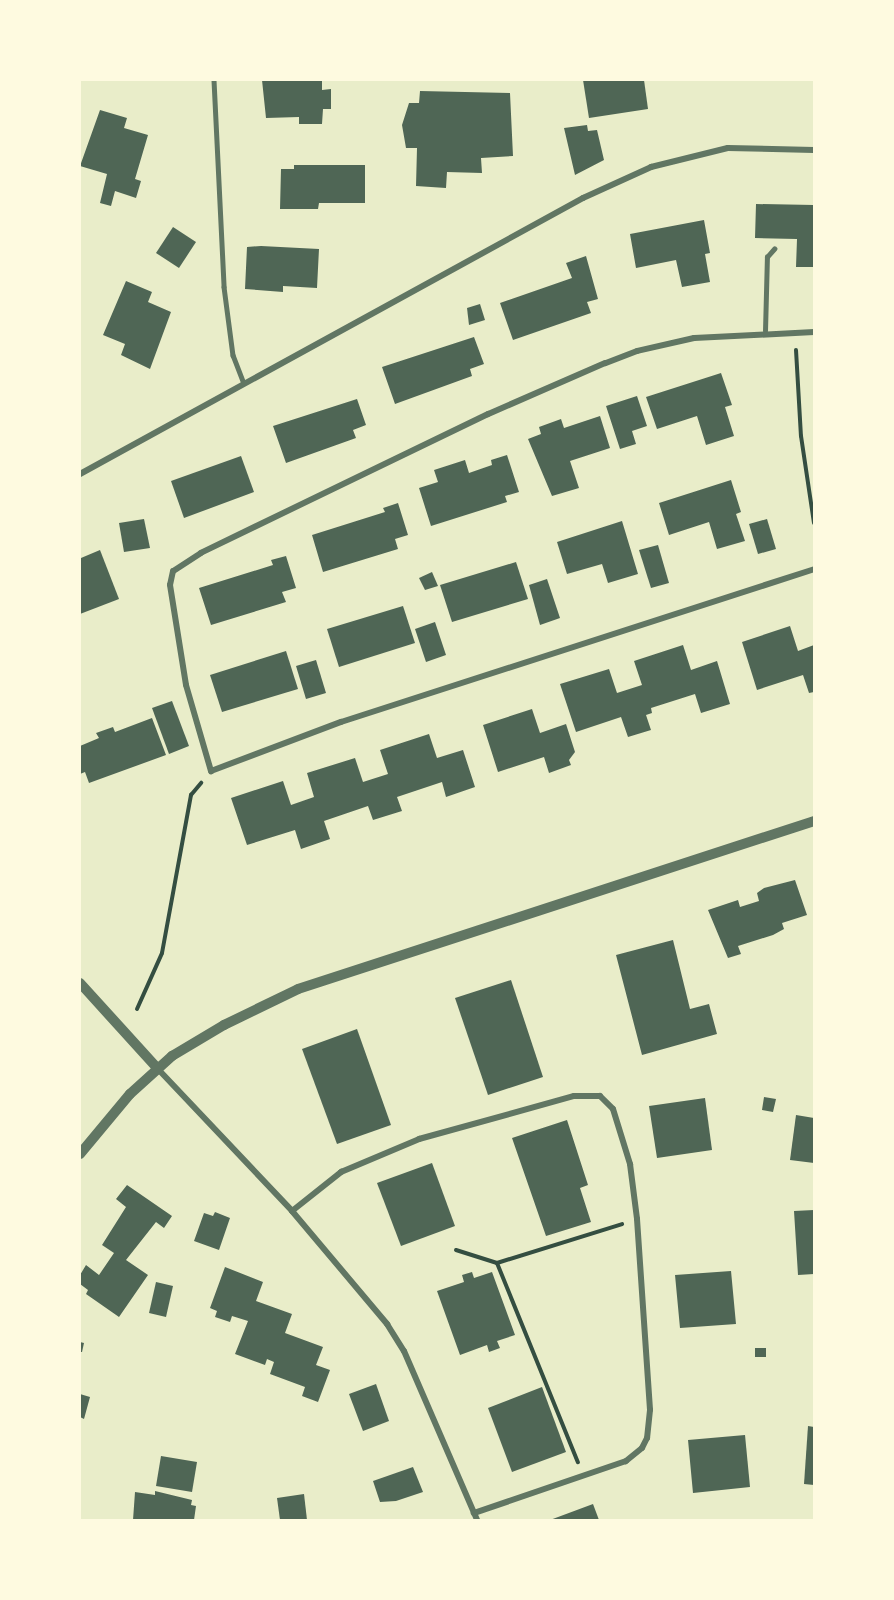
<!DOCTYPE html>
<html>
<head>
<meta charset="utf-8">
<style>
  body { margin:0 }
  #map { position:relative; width:894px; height:1600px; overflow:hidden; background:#e9edc9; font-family:Literata,serif }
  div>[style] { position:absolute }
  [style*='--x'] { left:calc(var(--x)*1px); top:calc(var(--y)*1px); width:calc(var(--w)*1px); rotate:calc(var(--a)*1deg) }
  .building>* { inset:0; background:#4f6655 }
  .path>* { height:4px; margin:-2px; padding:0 2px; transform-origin:2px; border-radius:2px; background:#344e41 }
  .service>* { height:4.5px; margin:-2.25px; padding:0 2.25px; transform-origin:2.25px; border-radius:2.25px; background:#617663 }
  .minor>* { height:6px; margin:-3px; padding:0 3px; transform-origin:3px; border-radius:3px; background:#617663 }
  .tertiary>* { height:10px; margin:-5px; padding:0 5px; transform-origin:5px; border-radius:5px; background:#617663 }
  span { translate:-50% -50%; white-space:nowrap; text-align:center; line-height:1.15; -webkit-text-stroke:5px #fefae0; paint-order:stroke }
  .frame { position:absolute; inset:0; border:81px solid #fefae0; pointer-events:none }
</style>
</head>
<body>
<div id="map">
  <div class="building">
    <div style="clip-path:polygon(262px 80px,322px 80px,322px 90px,331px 89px,331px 109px,323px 109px,322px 124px,299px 124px,299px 117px,266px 118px)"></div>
    <div style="clip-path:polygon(583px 80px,644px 80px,648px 109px,589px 118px)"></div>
    <div style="clip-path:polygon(420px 91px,510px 93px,513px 156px,481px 158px,482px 173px,447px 172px,446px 188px,416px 186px,417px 148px,406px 148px,402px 125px,409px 103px,419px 103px)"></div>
    <div style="clip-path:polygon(100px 110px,127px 118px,124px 128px,148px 135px,135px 179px,141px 181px,136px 198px,115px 191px,111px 206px,100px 203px,107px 174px,80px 166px)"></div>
    <div style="clip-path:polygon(587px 125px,588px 131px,597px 130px,604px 160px,575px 175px,564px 128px)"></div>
    <div style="clip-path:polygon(294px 165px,365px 165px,365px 203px,319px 203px,318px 209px,280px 209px,281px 169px,294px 169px)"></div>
    <div style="clip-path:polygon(756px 204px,814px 205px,814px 267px,796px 267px,797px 239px,755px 238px)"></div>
    <div style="clip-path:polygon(704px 220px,710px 253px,705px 254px,710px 282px,682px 287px,676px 260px,636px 268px,630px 234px)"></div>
    <div style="clip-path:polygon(173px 227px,196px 242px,179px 268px,156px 253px)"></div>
    <div style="clip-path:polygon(261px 246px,319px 249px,317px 288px,283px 286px,283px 292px,245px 289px,247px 247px)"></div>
    <div style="clip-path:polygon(586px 256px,598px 299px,587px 302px,591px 313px,513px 340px,500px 303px,572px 278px,566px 263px)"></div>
    <div style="clip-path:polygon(126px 281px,152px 292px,148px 302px,171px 312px,150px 369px,121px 355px,125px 344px,103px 335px)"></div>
    <div style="clip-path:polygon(480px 304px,485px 320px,469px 325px,467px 308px)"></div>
    <div style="clip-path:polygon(474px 337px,484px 364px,470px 369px,472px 376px,395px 404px,382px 367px)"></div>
    <div style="clip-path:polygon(721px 373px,732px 405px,725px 407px,734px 436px,706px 445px,697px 416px,657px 429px,646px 397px)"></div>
    <div style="clip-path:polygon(637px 396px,647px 426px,632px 431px,636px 444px,620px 449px,606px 406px)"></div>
    <div style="clip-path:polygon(357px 399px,366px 425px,353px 430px,356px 438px,286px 463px,273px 426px)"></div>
    <div style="clip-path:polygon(600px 416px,610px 448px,570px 461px,579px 488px,552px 496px,528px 439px,541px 434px,539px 427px,561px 419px,564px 428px)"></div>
    <div style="clip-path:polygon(507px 455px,519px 492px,505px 496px,507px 502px,431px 526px,419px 488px,438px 482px,434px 470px,465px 460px,469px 473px,492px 465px,491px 460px)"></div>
    <div style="clip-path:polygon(241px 456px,254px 492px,184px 518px,171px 481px)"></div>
    <div style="clip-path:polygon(731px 480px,741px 512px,736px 514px,745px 541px,717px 549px,709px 522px,669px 535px,659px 503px)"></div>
    <div style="clip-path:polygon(398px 503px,408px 535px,395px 539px,398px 549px,323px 572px,312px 535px,385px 512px,383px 508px)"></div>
    <div style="clip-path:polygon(144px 519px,150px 548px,124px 552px,119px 523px)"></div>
    <div style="clip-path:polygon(767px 519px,776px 549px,758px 554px,749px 524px)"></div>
    <div style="clip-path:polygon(622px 521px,638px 574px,608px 583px,602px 564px,567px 574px,557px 542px)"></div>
    <div style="clip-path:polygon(658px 545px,669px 583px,651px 588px,639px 550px)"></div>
    <div style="clip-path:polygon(100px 550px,119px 599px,80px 614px,81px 558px)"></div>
    <div style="clip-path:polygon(286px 556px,296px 588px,282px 592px,286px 602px,211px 625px,199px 588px,273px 565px,271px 560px)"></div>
    <div style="clip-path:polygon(516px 562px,528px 599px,452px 622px,440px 585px)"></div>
    <div style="clip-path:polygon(432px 572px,438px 586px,425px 590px,419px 578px)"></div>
    <div style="clip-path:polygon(547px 579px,560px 618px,540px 625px,529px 585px)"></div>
    <div style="clip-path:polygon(403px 606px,415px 643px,339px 667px,327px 629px)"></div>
    <div style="clip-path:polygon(435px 622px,446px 655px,426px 662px,415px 629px)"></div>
    <div style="clip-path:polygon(790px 626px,798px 651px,814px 645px,814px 692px,809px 693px,803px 675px,757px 690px,742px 642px)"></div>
    <div style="clip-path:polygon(683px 645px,691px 670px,717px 661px,730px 704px,701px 713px,695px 694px,651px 708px,652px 713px,646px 715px,651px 730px,628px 737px,621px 717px,576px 732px,560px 684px,609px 669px,617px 693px,642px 685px,634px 661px)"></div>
    <div style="clip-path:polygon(286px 651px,298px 689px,222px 712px,210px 675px)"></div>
    <div style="clip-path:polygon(316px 660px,326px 693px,306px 699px,296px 666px)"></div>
    <div style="clip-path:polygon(172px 701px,189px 746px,169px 754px,152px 708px)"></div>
    <div style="clip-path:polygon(532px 709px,540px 733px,566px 724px,575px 752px,569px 760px,571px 765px,549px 773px,544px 757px,498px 772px,483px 725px)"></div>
    <div style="clip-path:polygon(152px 718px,166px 755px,89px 783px,85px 772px,80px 774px,80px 746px,99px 738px,96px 733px,113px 727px,115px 732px)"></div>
    <div style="clip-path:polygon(429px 734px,437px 758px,463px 750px,475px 787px,446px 797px,442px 782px,397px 797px,402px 811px,373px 820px,368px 806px,324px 821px,330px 839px,301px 849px,295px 830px,247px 845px,231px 798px,283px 781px,291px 805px,314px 797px,307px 773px,355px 758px,363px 782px,388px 774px,380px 750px)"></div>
    <div style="clip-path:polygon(795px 880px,807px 915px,782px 923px,784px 929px,773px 935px,738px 946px,741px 954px,728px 958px,708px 910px,738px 900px,740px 907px,759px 901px,757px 893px,764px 888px)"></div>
    <div style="clip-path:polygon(673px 940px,690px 1009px,709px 1004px,717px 1034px,642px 1055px,616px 955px)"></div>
    <div style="clip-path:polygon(511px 980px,543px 1077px,488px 1095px,455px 998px)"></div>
    <div style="clip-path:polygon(357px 1029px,391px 1125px,337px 1144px,302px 1049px)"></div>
    <div style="clip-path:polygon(764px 1097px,776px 1099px,773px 1112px,762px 1110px)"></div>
    <div style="clip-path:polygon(705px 1098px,712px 1150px,657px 1158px,649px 1106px)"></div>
    <div style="clip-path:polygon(796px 1115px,814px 1118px,814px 1163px,790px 1160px)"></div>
    <div style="clip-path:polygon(567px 1120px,588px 1185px,580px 1188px,591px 1222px,546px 1236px,512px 1138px)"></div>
    <div style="clip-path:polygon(432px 1163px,455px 1226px,401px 1246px,377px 1183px)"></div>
    <div style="clip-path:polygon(127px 1185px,172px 1216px,164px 1228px,156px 1222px,126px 1260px,148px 1275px,119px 1317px,86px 1294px,88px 1290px,80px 1284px,80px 1275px,86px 1265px,99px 1275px,114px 1253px,102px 1245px,126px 1207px,116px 1199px)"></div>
    <div style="clip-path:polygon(814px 1210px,814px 1274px,798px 1275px,794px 1211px)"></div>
    <div style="clip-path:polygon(215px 1212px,230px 1218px,219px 1250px,194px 1241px,204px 1213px,213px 1216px)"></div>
    <div style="clip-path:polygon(225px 1267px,263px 1282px,256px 1301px,292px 1314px,285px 1333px,323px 1347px,316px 1365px,330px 1370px,318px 1402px,302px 1396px,305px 1387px,270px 1374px,274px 1362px,267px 1359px,265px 1365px,235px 1354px,248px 1321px,232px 1316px,230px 1322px,215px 1317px,217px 1311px,210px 1308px)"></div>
    <div style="clip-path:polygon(731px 1271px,736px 1324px,680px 1328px,675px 1275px)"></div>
    <div style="clip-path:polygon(472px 1272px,474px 1278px,492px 1272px,515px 1335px,497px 1341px,500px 1348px,489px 1352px,487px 1345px,460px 1355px,437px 1291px,464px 1282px,462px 1275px)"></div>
    <div style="clip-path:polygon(156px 1282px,173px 1286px,166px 1317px,149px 1313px)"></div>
    <div style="clip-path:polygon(80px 1342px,84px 1343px,82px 1352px,80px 1352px)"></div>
    <div style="clip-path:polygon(755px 1348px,766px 1348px,766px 1357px,755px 1357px)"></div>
    <div style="clip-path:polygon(376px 1384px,389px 1421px,363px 1431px,349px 1394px)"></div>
    <div style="clip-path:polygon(542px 1387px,566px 1452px,512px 1472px,488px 1408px)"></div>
    <div style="clip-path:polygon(80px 1394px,90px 1397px,84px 1419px,80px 1417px)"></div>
    <div style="clip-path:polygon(808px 1426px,814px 1427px,814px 1485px,804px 1484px)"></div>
    <div style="clip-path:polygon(745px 1435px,750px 1487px,693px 1493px,688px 1440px)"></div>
    <div style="clip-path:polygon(161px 1456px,197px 1462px,192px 1492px,156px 1486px)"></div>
    <div style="clip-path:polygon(413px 1467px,423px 1492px,396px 1501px,380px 1502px,373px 1481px)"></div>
    <div style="clip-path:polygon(155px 1491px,192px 1500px,191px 1505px,196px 1506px,194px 1520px,133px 1520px,135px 1492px,155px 1495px)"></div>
    <div style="clip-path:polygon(304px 1494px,307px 1520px,280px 1520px,277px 1498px)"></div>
    <div style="clip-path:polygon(593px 1504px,599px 1520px,550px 1520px)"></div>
  </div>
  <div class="path">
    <div style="--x:796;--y:350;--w:86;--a:86.7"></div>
    <div style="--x:801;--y:436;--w:88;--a:81.5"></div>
    <div style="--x:137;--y:1009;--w:61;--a:-65.9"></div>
    <div style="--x:162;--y:953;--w:161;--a:-79.6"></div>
    <div style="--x:191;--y:795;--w:16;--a:-50"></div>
    <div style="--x:456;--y:1250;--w:43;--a:17.6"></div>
    <div style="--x:497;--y:1263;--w:131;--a:-17.3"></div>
    <div style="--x:497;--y:1263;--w:215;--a:67.9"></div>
  </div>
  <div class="service">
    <div style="--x:214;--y:80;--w:207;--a:87.2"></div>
    <div style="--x:224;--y:287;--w:69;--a:82.5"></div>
    <div style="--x:233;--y:355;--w:28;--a:69"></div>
    <div style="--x:765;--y:331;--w:74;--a:-88.5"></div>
    <div style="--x:767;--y:257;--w:11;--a:-49"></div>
  </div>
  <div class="minor">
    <div style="--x:814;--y:332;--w:120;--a:177.1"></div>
    <div style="--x:694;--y:338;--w:58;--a:167.2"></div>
    <div style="--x:637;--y:351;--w:34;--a:159"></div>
    <div style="--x:605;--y:363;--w:128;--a:156.4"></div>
    <div style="--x:488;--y:414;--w:319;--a:154.2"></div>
    <div style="--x:201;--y:553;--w:33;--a:147"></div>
    <div style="--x:173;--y:571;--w:14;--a:102"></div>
    <div style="--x:170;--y:585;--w:101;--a:80.9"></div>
    <div style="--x:186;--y:685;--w:90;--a:73.8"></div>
    <div style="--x:211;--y:771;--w:139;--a:-20.7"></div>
    <div style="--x:341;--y:722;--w:497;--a:-17.9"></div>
    <div style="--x:80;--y:474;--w:574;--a:-28.75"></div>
    <div style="--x:583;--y:198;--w:75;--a:-24.5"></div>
    <div style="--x:651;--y:167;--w:79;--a:-13.9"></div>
    <div style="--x:728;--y:148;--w:86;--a:1.3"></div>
    <div style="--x:157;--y:1068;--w:197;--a:46.6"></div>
    <div style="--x:292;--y:1211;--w:148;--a:49.9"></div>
    <div style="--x:387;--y:1324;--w:32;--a:58"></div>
    <div style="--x:404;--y:1351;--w:184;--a:66.6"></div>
    <div style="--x:292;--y:1211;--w:63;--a:-38.5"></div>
    <div style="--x:341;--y:1172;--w:85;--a:-22.9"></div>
    <div style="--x:419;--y:1139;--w:161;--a:-15.5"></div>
    <div style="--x:574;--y:1096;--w:26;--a:0"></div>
    <div style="--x:600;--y:1096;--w:18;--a:45"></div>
    <div style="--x:613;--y:1109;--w:58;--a:72.8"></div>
    <div style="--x:630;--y:1164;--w:55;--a:82.7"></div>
    <div style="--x:637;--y:1219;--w:191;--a:86.1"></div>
    <div style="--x:650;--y:1410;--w:28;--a:96"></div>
    <div style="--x:647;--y:1438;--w:11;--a:117"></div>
    <div style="--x:642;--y:1448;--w:21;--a:141"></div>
    <div style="--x:626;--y:1461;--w:161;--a:161.1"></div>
  </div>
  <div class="tertiary">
    <div style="--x:80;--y:983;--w:115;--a:47.8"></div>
    <div style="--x:80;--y:1154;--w:78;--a:-50.2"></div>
    <div style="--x:130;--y:1094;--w:57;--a:-42.1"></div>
    <div style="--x:172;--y:1056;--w:61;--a:-30.8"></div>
    <div style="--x:224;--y:1025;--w:82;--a:-25.9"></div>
    <div style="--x:298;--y:989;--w:543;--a:-18.03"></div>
  </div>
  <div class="frame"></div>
</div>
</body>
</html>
